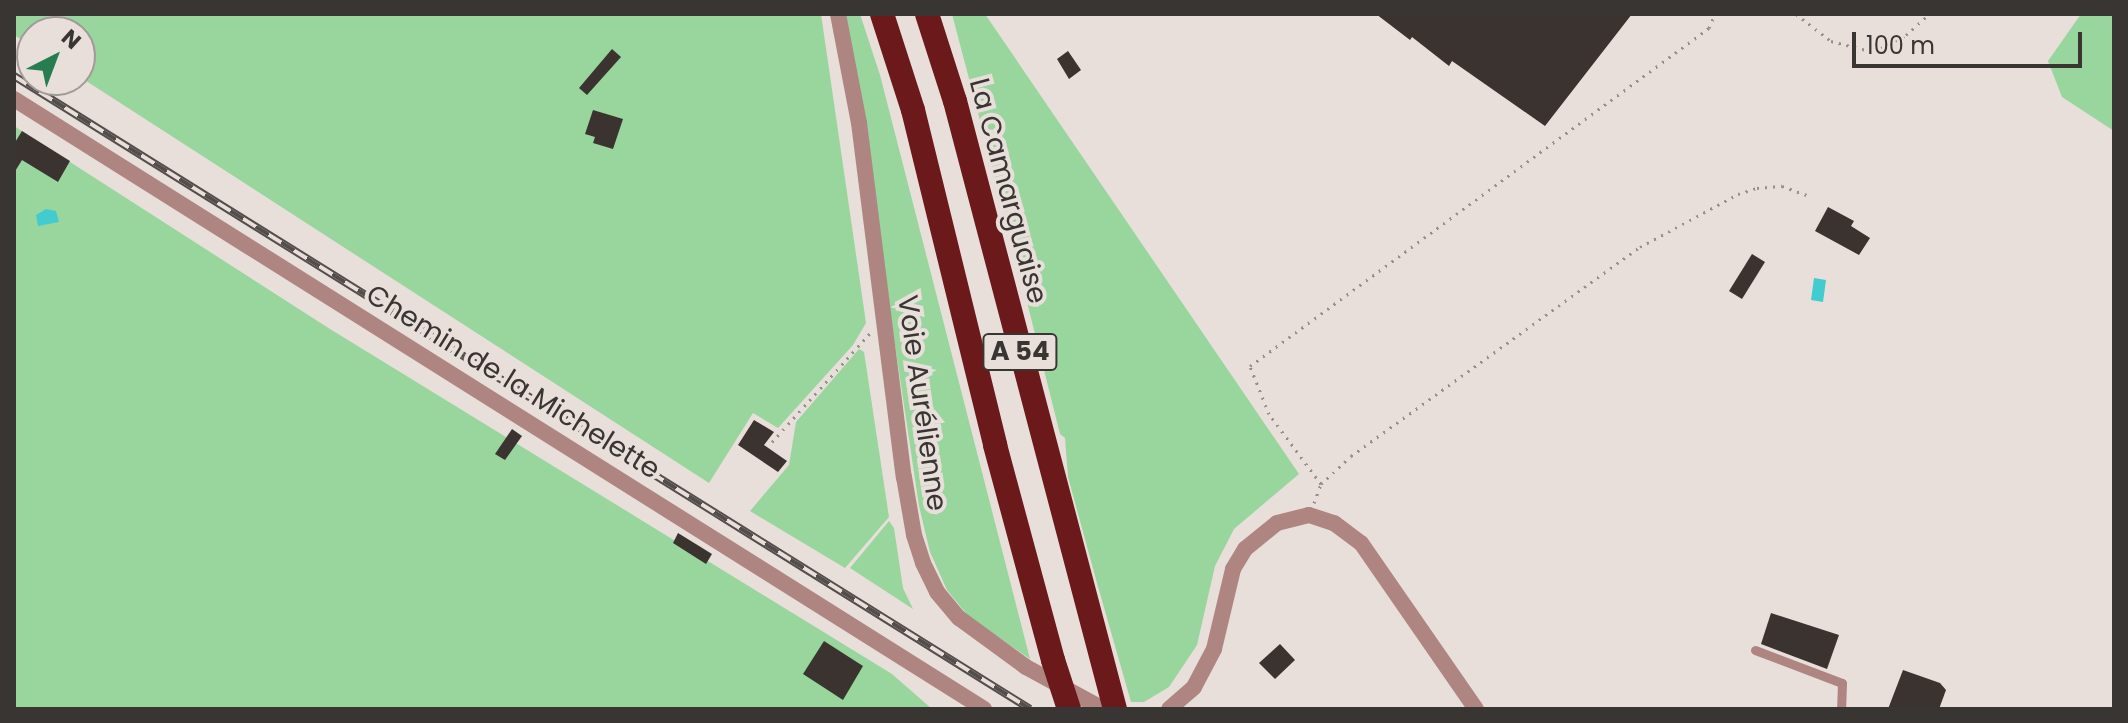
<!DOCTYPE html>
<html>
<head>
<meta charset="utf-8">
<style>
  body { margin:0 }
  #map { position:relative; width:2128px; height:723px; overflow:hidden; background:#e8deda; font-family:Poppins,sans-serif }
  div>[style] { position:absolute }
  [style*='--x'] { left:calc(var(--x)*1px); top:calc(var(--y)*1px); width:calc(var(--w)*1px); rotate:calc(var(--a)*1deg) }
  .green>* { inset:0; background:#98d69d }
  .water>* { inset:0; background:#42cccf }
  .building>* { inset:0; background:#3b3330 }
  .path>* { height:3px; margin-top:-1.5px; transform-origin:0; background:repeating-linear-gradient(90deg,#968f8c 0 2px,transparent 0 8px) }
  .lane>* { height:9px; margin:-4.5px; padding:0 4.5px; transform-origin:4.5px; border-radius:4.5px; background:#af8582 }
  .street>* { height:16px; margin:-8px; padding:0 8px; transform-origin:8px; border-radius:8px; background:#af8582 }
  .highway>* { height:24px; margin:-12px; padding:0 12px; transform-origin:12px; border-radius:12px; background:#6b191a }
  .rail>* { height:8px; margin-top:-4px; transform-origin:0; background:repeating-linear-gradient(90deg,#e8deda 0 15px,#534e4c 0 30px); box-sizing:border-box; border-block:2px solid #534e4c }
  .highway-bridge>* { height:24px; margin:-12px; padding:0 12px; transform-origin:12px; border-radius:12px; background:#6b191a }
  span { translate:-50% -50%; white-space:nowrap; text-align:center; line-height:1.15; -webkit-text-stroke:8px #e8deda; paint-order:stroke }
  .shield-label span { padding:2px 6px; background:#e8deda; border:2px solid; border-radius:6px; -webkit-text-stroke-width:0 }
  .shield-label { font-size:26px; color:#393533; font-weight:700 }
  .street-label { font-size:28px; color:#393533 }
  .frame { position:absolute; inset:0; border:16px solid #393533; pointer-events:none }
  .north { position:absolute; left:16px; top:16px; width:80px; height:80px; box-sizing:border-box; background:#e8deda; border:2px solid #a29a97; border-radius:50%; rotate:42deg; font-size:22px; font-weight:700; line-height:32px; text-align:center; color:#393533 }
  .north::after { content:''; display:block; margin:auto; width:28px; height:36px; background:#277d50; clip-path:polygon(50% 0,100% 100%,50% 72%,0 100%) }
  .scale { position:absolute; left:1852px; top:32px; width:230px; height:36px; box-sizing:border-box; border:4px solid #393533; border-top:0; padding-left:10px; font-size:24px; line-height:28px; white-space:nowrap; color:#393533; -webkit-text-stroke:6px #e8deda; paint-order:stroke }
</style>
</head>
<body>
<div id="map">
  <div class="green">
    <div style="clip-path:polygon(14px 14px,821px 14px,866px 323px,853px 345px,778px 428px,753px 413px,709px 483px,80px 77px,80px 32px,32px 32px,32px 46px,14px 35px)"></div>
    <div style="clip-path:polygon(842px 14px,860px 14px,880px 75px,1030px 659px,969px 617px,947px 590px,930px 552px,919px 506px,861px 116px)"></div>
    <div style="clip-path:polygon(952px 14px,985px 14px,1299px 474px,1234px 529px,1215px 566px,1197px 645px,1169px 687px,1144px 702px,1131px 702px,1097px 583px,1068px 477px,1065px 438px,1060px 434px,1018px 266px,1017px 242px,1012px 242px)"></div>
    <div style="clip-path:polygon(2081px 14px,2114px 14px,2114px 131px,2062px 97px,2048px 61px)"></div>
    <div style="clip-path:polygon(14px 126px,330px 329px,892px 674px,932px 709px,14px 709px)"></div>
    <div style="clip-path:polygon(859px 349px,864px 352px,889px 517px,845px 568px,750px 511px,789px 465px,796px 422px)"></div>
    <div style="clip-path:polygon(889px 521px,894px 528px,903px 588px,913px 609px,850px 568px)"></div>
  </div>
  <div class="water">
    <div style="clip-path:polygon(46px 209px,56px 211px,59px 222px,38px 226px,36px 215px)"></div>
    <div style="clip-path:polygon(1814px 278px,1826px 280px,1823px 302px,1811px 300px)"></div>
  </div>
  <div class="building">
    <div style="clip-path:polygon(1376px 14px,1632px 14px,1545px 126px,1452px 61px,1449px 66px,1412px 37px,1410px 40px)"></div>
    <div style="clip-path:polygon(612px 49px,621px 57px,587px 95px,579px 88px)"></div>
    <div style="clip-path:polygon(1068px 51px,1081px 70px,1069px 79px,1057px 59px)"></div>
    <div style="clip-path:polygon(593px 110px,623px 119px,613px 149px,593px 143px,595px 137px,585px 134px)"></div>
    <div style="clip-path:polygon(22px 131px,70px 161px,58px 182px,22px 160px,14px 173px,14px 144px)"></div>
    <div style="clip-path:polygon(1828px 207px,1854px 221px,1851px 226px,1870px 238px,1859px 255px,1815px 231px)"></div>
    <div style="clip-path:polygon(1752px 254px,1765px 262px,1742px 299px,1729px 291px)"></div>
    <div style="clip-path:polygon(754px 420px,774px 432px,764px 445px,787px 461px,778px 472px,738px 445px)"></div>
    <div style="clip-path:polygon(512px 429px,522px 436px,505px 460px,495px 454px)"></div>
    <div style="clip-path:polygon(678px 533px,712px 554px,706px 564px,673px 543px)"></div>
    <div style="clip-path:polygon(1771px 613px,1839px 635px,1827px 669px,1761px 644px)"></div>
    <div style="clip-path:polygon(824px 641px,863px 666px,843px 700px,803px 674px)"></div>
    <div style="clip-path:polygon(1280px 644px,1295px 660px,1275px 679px,1259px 663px)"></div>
    <div style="clip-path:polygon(1903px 670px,1940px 683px,1946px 690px,1939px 709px,1888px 709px)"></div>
  </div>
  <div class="path">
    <div style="--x:1796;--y:14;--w:44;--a:37.6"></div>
    <div style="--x:1831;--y:41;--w:44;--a:14.3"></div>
    <div style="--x:1874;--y:52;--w:36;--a:-28"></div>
    <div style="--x:1906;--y:35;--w:31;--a:-42"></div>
    <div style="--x:772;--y:442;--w:147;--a:-48"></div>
    <div style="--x:1321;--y:484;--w:41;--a:-43"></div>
    <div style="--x:1351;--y:456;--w:357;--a:-35.9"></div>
    <div style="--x:1640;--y:247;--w:111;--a:-28.4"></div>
    <div style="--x:1738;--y:194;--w:20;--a:-18"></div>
    <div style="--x:1757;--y:188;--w:25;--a:-5"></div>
    <div style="--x:1782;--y:186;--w:30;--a:20"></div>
    <div style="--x:1314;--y:503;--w:20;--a:-70"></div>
    <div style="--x:1321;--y:484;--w:87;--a:-126.6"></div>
    <div style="--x:1269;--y:414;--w:52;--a:-111.6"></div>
    <div style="--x:1250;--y:366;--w:570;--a:-36.37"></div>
    <div style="--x:1709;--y:28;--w:15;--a:-67"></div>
  </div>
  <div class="lane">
    <div style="--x:1755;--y:650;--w:93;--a:20.8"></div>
    <div style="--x:1842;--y:683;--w:26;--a:92"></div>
  </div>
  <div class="street">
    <div style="--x:838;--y:14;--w:111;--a:79.1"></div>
    <div style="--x:859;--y:123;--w:357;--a:82.8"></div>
    <div style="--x:904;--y:477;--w:59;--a:80.2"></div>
    <div style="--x:914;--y:535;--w:29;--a:72"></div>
    <div style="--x:923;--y:563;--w:32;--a:64"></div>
    <div style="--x:937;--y:592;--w:34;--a:50"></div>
    <div style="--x:959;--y:618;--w:83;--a:36.2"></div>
    <div style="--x:1026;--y:667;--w:88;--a:28.6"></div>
    <div style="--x:14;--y:99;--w:1146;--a:32.16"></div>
    <div style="--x:1169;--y:709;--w:33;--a:-41"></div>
    <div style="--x:1194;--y:687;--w:43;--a:-62.2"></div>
    <div style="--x:1214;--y:649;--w:82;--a:-76.6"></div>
    <div style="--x:1233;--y:569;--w:23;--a:-59"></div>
    <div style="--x:1245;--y:549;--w:41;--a:-39.1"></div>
    <div style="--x:1277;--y:523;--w:33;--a:-14"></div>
    <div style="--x:1309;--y:515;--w:26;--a:18"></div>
    <div style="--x:1334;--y:523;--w:34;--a:37"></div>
    <div style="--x:1361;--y:543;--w:202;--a:55.3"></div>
  </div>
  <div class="highway">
    <div style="--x:882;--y:14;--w:101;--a:72.1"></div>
    <div style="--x:913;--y:110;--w:345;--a:76.2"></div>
    <div style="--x:995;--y:445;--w:223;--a:74.9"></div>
    <div style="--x:927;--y:14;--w:91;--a:72.2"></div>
    <div style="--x:955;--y:101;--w:629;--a:75.26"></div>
  </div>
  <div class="rail">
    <div style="--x:14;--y:76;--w:1197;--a:31.92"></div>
  </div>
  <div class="highway-bridge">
    <div style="--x:1053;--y:660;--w:52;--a:71.9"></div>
  </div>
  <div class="shield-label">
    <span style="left:1020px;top:352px">A 54</span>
  </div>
  <div class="street-label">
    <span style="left:1008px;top:191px;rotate:75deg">La Camarguaise</span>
    <span style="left:513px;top:382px;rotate:32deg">Chemin de la Michelette</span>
    <span style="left:922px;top:403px;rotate:82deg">Voie Aurélienne</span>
  </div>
  <div class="frame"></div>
  <div class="north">N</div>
  <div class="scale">100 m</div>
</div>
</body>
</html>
